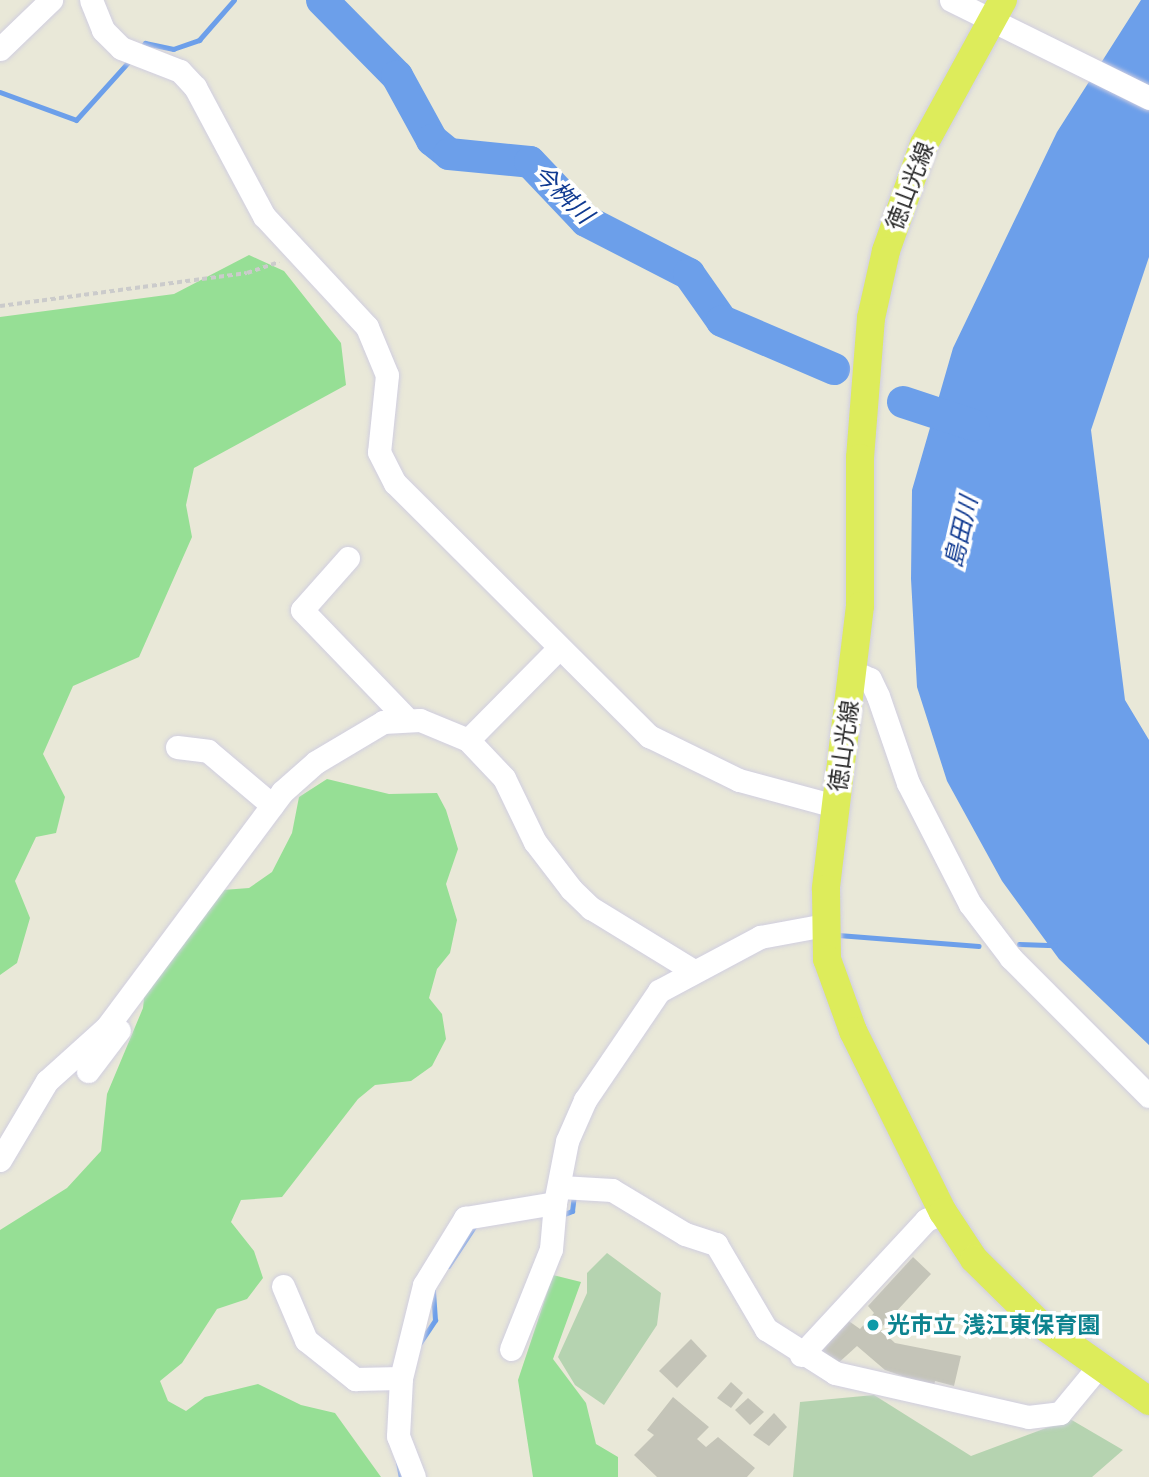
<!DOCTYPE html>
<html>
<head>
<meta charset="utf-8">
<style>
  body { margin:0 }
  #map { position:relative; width:1149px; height:1477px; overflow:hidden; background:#e9e8d8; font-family:Arial,"Noto Sans JP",sans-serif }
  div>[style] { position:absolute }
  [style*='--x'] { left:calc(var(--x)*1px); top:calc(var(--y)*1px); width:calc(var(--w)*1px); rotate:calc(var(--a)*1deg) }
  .green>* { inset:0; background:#96df95 }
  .cemetery>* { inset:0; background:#b5d3b0 }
  .water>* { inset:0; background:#6c9fea }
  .stream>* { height:5px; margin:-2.5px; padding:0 2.5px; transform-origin:2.5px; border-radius:2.5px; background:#6c9fea }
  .river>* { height:32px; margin:-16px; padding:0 16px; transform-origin:16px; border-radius:16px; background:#6c9fea }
  .building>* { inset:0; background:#c4c4b8 }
  .path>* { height:3.5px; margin-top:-1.75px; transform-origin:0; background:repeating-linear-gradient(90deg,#cbcbcb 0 5px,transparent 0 8.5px) }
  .roads { filter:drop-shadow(0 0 2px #d0cee0) drop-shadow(0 0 2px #d0cee0) }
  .minor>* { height:23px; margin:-11.5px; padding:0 11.5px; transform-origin:11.5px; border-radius:11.5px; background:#fff }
  .major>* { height:28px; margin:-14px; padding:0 14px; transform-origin:14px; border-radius:14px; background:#ddec5b }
  .dots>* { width:19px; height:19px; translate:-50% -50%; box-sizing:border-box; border:4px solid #fff; border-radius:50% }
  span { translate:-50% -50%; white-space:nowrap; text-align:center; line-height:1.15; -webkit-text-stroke:7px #fff; paint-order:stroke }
  .street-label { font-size:23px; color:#272727 }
  .culture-label { font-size:23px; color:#0d838f; font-weight:700 }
  .left { translate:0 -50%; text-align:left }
  .water-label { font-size:24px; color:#103a91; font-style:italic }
</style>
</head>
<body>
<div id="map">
  <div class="green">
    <div style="clip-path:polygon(249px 255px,284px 271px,341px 343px,346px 385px,194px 468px,186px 505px,192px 537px,139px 657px,73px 686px,43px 754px,65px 797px,56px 833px,36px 837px,15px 881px,30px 918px,17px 963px,0 975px,0 317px,174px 294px)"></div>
    <div style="clip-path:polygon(327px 779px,389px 794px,437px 793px,446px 810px,458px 849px,446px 884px,457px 920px,450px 953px,437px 969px,429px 998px,442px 1014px,446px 1039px,432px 1066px,411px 1081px,375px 1085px,358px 1099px,282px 1197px,241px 1200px,231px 1222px,254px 1251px,263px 1278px,247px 1299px,217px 1309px,182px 1363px,160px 1381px,168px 1401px,186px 1411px,205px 1397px,258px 1384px,301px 1405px,335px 1413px,381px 1477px,0 1477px,0 1230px,67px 1188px,101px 1151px,107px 1094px,143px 1008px,146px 979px,223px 890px,249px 888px,272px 872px,292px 833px,299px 797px)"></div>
    <div style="clip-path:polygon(553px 1275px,581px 1282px,553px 1359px,586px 1403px,596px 1444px,618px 1457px,618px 1477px,533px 1477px,518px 1380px)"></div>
  </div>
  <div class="cemetery">
    <div style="clip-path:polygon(607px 1253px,661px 1293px,657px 1325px,604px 1405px,575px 1385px,558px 1357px,587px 1293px,587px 1273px)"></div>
    <div style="clip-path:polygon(874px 1395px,971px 1456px,1070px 1419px,1123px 1450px,1092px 1477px,793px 1477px,800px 1402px)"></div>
  </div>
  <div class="water">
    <div style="clip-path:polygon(1141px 0,1149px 0,1149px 257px,1091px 430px,1125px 700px,1149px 740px,1149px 1045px,1059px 959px,1002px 881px,947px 781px,917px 687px,911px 579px,912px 490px,953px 348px,1057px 132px)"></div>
  </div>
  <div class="stream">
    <div style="--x:140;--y:49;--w:8;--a:-50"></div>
    <div style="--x:145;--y:43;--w:29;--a:12"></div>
    <div style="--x:173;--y:49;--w:28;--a:-19"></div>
    <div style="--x:199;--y:40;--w:53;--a:-48.8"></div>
    <div style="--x:0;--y:92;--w:81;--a:20.2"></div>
    <div style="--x:76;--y:120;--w:82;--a:-48"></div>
    <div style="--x:838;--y:935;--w:141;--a:4.5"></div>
    <div style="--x:1019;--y:944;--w:36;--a:2"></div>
    <div style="--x:562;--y:1215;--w:11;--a:-22"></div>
    <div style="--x:572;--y:1211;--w:17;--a:-83"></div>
    <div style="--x:448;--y:1266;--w:49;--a:-56.6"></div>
    <div style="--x:419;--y:1344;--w:29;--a:-56"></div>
    <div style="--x:435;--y:1320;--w:31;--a:-94"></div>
    <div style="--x:397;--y:1457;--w:20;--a:79"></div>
  </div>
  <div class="river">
    <div style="--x:322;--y:0;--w:107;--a:45.4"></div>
    <div style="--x:397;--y:76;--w:73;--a:61.3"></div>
    <div style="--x:432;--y:140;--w:22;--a:39"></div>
    <div style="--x:449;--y:154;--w:81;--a:5.6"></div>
    <div style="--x:530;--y:162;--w:81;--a:46.5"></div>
    <div style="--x:586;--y:221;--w:116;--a:27.2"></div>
    <div style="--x:689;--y:274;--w:57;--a:54.9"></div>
    <div style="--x:722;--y:321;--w:122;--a:23.2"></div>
    <div style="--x:903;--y:402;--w:74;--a:18.2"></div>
  </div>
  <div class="building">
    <div style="clip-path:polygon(913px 1257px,931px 1274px,880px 1329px,895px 1343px,961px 1356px,954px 1386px,935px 1381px,934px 1387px,885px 1370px,857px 1346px,835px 1366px,817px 1350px,846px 1319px,860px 1329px,874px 1313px,868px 1306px)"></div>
    <div style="clip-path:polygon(691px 1339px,707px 1356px,677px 1388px,659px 1371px)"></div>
    <div style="clip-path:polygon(731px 1382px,743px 1393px,731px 1408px,717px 1398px)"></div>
    <div style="clip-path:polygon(673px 1397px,709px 1427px,697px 1439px,706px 1447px,718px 1437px,755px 1468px,747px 1477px,657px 1477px,634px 1455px,654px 1435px,647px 1430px)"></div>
    <div style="clip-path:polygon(748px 1398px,764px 1412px,750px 1425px,735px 1410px)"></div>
    <div style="clip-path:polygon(774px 1413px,787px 1427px,769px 1446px,753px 1435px)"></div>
  </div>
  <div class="path">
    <div style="--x:0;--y:306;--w:249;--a:-7.6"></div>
    <div style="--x:247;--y:273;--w:34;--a:-19"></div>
  </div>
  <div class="roads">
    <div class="minor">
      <div style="--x:91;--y:0;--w:32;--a:68"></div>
      <div style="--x:103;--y:30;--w:25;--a:45"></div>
      <div style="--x:121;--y:48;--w:63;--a:21.3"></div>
      <div style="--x:180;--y:71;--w:22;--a:47"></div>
      <div style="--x:195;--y:87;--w:146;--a:61.9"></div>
      <div style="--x:264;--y:216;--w:151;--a:47.1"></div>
      <div style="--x:367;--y:327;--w:52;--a:67.4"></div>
      <div style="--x:387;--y:375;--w:77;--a:95.9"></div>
      <div style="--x:379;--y:452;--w:35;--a:63"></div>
      <div style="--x:395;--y:483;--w:359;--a:44.9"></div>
      <div style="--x:649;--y:736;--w:100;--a:26.1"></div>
      <div style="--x:739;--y:780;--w:99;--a:15.2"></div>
      <div style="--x:951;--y:0;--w:221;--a:26.3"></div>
      <div style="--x:0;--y:49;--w:71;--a:-43.9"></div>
      <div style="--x:348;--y:558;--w:69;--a:131.5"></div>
      <div style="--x:302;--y:610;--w:150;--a:46.1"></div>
      <div style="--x:854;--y:672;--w:17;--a:24"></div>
      <div style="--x:870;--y:679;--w:19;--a:65"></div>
      <div style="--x:878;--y:696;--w:92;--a:71"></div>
      <div style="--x:908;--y:783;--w:136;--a:62.9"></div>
      <div style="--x:970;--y:904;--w:68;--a:52.8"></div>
      <div style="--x:1011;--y:958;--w:195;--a:45"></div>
      <div style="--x:468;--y:740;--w:128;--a:-45.3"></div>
      <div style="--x:177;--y:747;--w:31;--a:7"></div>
      <div style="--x:208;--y:751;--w:84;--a:40.2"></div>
      <div style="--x:88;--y:1071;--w:51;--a:-52.9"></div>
      <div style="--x:0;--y:1160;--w:92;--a:-59.3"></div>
      <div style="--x:47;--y:1081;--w:81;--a:-42"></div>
      <div style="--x:107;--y:1027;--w:293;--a:-53.3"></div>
      <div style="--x:282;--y:792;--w:45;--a:-41.4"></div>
      <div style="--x:316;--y:762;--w:78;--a:-30.8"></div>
      <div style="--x:383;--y:722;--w:37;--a:-3"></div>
      <div style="--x:420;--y:720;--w:52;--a:22.6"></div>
      <div style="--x:468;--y:740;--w:52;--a:46.5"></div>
      <div style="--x:504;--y:778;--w:71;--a:64.2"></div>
      <div style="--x:535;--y:842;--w:59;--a:52.5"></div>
      <div style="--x:571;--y:889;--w:28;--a:44"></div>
      <div style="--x:591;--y:908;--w:121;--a:31.5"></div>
      <div style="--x:561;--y:1187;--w:51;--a:3.4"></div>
      <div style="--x:612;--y:1190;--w:85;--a:31.1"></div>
      <div style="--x:685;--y:1234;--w:33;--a:18"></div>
      <div style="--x:716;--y:1244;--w:99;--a:59.5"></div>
      <div style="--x:766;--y:1329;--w:82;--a:32.5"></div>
      <div style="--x:835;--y:1373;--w:198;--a:12.8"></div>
      <div style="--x:1028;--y:1417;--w:32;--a:-7"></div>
      <div style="--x:1060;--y:1413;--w:60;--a:-50.4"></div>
      <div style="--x:283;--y:1286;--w:59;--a:66.9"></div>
      <div style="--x:306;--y:1340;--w:63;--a:38.5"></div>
      <div style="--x:355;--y:1379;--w:46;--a:-1.2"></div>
      <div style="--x:511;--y:1349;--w:108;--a:-68.2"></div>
      <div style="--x:551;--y:1249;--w:46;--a:-85"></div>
      <div style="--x:801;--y:1355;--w:184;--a:-47.2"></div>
      <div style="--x:926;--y:1220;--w:19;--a:-25"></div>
      <div style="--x:414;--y:1477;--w:44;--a:-111.3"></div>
      <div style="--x:398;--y:1436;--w:58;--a:-87"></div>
      <div style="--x:401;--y:1378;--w:96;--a:-76.1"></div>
      <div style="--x:424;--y:1285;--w:79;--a:-58.5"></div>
      <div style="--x:465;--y:1218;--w:91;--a:-9.5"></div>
      <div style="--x:555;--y:1203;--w:63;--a:-79"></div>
      <div style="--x:567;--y:1141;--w:45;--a:-66.3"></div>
      <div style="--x:585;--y:1100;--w:132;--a:-55.8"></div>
      <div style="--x:659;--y:991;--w:115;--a:-28.1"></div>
      <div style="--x:760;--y:937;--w:66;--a:-10.5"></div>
    </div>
    <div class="major">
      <div style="--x:1003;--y:0;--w:164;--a:118.7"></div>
      <div style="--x:924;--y:144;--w:114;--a:109.6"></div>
      <div style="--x:886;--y:251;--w:69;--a:102.6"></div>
      <div style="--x:871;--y:318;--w:140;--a:94.5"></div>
      <div style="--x:860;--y:458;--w:148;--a:90"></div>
      <div style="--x:860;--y:606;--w:285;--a:96.9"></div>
      <div style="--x:826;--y:889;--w:70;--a:89.2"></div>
      <div style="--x:827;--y:959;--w:77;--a:70.1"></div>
      <div style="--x:853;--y:1031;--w:202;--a:63.6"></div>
      <div style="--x:943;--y:1212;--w:56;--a:56.6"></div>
      <div style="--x:974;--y:1259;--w:91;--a:44.6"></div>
      <div style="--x:1039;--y:1323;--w:135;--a:35.3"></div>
    </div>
  </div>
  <div class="dots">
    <div style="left:873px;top:1325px;background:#0f9aa8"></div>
  </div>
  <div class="street-label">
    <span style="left:910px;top:186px;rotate:-69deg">徳山光線</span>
    <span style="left:844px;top:746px;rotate:-82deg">徳山光線</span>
  </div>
  <div class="culture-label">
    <span class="left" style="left:887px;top:1325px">光市立 浅江東保育園</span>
  </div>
  <div class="water-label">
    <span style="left:563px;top:194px;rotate:44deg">今桝川</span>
    <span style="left:961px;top:532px;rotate:-77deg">島田川</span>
  </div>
</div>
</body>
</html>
